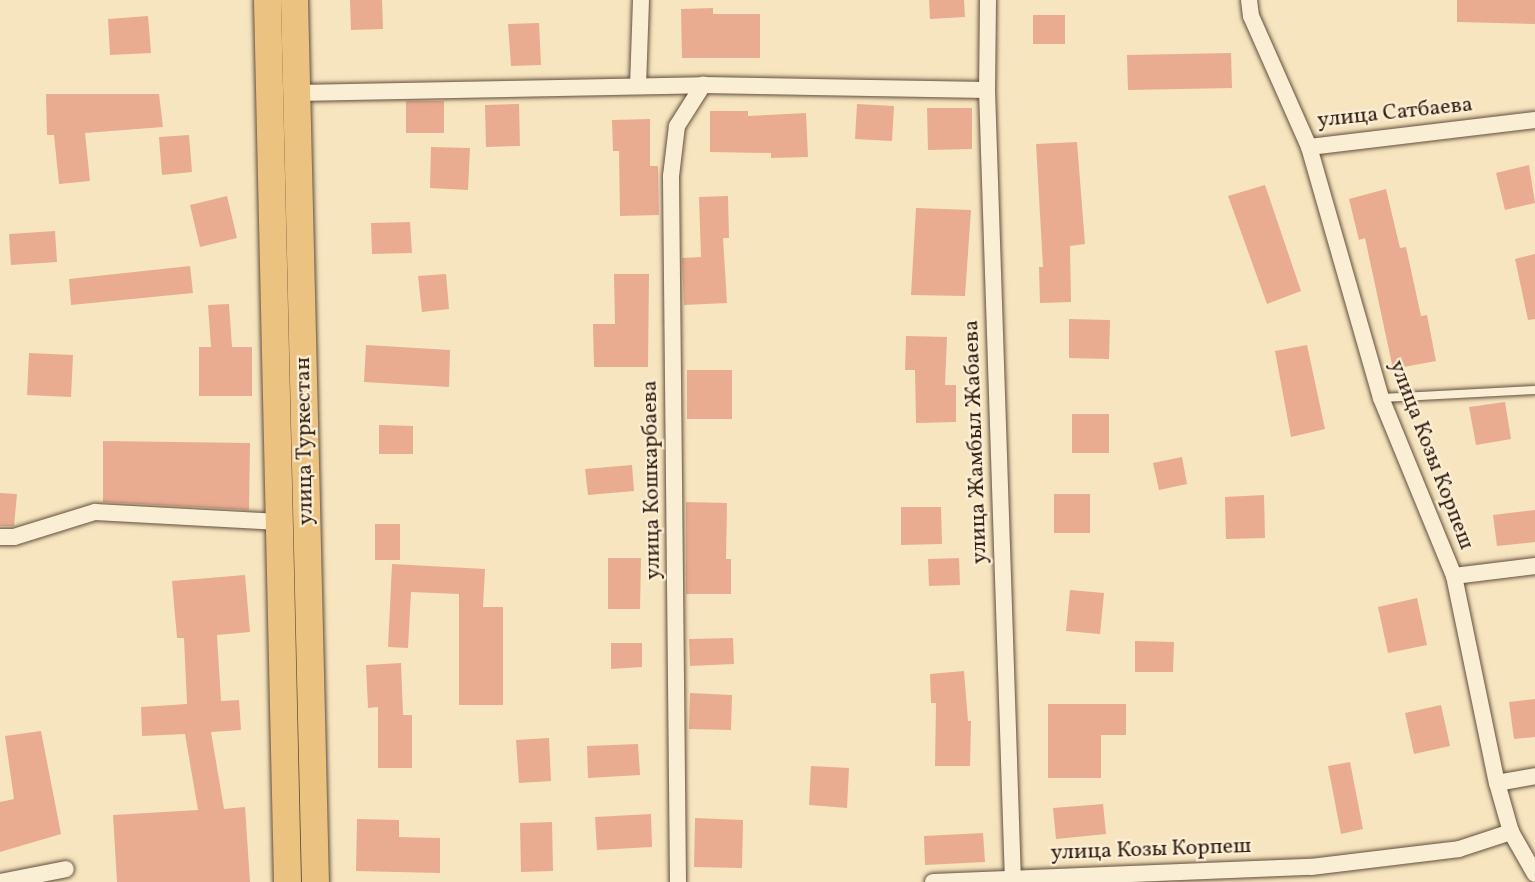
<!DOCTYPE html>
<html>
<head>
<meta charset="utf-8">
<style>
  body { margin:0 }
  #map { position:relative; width:1535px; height:882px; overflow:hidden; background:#f7e5bf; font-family:Vollkorn,serif }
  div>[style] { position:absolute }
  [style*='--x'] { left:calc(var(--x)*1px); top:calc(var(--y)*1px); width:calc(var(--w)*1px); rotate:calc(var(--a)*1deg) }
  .building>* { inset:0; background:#e9ac91 }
  .roads { filter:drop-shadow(0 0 2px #634f3c) drop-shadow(0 0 2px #634f3c) }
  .service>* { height:8px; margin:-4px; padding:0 4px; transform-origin:4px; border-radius:4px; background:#faeed5 }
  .minor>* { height:16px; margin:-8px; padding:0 8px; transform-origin:8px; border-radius:8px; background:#faeed5 }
  .trunk>* { height:27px; margin:-13.5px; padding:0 13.5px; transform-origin:13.5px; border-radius:13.5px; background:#ecc280 }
  span { translate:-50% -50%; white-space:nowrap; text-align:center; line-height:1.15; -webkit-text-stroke:4.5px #faeed5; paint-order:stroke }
  .street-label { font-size:22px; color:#321d11 }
</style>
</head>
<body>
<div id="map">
  <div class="building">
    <div style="clip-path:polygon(350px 0,382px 0,383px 29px,351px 30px)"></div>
    <div style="clip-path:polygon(929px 0,964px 0,965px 17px,930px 19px)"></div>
    <div style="clip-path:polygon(1457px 0,1535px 0,1535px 24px,1457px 22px)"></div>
    <div style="clip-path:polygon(713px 8px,713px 14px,760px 14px,760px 58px,682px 58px,681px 9px)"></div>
    <div style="clip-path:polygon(1033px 15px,1065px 15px,1065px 44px,1033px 44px)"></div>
    <div style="clip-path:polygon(148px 16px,151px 53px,110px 55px,108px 19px)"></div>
    <div style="clip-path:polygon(539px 23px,541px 65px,511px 66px,508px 24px)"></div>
    <div style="clip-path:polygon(1231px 53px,1232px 88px,1128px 90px,1127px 55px)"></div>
    <div style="clip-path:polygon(46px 94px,159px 94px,163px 127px,85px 133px,90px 181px,59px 184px,54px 135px,47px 135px)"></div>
    <div style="clip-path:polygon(406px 101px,444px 101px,444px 133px,406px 133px)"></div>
    <div style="clip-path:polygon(519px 104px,520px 146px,486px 147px,485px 105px)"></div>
    <div style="clip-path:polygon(857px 104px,894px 106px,892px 141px,855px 139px)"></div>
    <div style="clip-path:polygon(927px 108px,972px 108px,972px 149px,928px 150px)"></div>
    <div style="clip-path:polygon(710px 111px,748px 111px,748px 116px,806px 113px,808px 157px,771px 158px,771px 153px,710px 152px)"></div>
    <div style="clip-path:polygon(650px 119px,650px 166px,658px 166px,659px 215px,620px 216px,619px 151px,613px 151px,612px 120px)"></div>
    <div style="clip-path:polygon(189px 135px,192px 172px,162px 175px,159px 137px)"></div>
    <div style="clip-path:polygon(1077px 142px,1085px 244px,1070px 246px,1071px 302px,1040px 303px,1039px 267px,1043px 267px,1036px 144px)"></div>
    <div style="clip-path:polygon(431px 147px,470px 148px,468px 190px,430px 188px)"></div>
    <div style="clip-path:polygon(1529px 165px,1535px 203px,1505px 210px,1496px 173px)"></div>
    <div style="clip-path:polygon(1265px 185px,1301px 291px,1267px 304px,1228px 196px)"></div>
    <div style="clip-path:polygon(1386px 189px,1400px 248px,1406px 247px,1421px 316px,1427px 315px,1436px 361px,1393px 369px,1365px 238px,1359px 240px,1349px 199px)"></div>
    <div style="clip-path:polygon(227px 196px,237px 238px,200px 247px,190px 205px)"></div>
    <div style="clip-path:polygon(728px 196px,729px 238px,723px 238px,727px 303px,684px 305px,682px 258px,701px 257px,699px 197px)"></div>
    <div style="clip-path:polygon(916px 208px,971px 210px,965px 296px,911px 295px)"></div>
    <div style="clip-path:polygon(410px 222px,412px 253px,372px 254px,371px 223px)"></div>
    <div style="clip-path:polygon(55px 231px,57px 262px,11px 265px,9px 234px)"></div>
    <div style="clip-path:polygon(1535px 254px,1535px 319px,1528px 320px,1515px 259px)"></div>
    <div style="clip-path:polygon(190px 266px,193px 293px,71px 305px,69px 279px)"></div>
    <div style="clip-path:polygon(446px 274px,449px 309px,422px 312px,418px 276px)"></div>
    <div style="clip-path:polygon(614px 274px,649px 274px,648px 367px,594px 367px,593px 324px,615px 324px)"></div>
    <div style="clip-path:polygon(229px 304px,232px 347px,252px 347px,252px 396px,199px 396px,199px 347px,211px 347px,208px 305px)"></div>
    <div style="clip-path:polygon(1069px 319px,1110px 320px,1109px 359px,1069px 358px)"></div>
    <div style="clip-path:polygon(906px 336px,947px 337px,945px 385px,956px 385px,956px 422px,916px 423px,915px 370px,905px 370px)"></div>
    <div style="clip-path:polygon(366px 345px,450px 350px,449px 387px,364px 382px)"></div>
    <div style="clip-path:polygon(1307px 345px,1325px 429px,1291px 437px,1275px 351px)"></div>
    <div style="clip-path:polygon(29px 353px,73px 355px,71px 397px,27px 395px)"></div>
    <div style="clip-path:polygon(687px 370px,732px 370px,732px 419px,687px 419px)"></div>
    <div style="clip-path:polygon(1505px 402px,1511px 439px,1476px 445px,1469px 407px)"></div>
    <div style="clip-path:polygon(1072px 414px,1109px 414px,1109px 453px,1072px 453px)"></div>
    <div style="clip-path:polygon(379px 425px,413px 426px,413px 454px,379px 454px)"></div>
    <div style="clip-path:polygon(103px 441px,250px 443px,249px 510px,103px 502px)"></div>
    <div style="clip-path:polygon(1182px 457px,1187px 484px,1159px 490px,1153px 463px)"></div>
    <div style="clip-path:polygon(632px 465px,634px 491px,588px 495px,585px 469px)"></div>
    <div style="clip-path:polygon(0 493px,17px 494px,14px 526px,0 526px)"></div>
    <div style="clip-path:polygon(1054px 494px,1090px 494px,1090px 533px,1054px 533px)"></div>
    <div style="clip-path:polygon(1264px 495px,1265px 538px,1226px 539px,1225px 497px)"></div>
    <div style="clip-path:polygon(686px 502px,727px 503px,726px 559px,731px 559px,731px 594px,686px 594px)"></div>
    <div style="clip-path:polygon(901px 507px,941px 507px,942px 544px,901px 545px)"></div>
    <div style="clip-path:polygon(1535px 510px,1535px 542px,1497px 546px,1493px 515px)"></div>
    <div style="clip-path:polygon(375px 524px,400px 524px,400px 560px,375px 560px)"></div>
    <div style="clip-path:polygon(608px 558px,641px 558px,640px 609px,608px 609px)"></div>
    <div style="clip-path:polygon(959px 558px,960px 585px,929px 586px,928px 559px)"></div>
    <div style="clip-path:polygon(392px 564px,485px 569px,483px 607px,503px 607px,503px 705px,459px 705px,459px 594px,411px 592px,408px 648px,388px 647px)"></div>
    <div style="clip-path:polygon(245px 575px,250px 632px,217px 635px,221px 701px,239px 700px,241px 730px,211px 732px,224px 809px,245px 807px,250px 882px,117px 882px,113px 815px,198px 810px,185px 734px,142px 736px,141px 707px,187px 704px,184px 638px,177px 638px,172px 581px)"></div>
    <div style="clip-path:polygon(1070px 590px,1104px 593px,1100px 634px,1066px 631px)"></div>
    <div style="clip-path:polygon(1417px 598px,1427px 645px,1388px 653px,1378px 607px)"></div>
    <div style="clip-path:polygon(733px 638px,734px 664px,690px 666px,689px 639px)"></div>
    <div style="clip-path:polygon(1135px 641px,1174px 642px,1173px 672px,1135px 672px)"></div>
    <div style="clip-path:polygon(611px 643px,642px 643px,642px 667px,611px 669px)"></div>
    <div style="clip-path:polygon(401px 663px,403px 715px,412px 715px,412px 768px,378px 768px,378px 707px,368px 708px,366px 665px)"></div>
    <div style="clip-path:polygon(964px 671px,968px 721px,971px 721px,970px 766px,935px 766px,936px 703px,931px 703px,930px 674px)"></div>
    <div style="clip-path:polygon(690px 693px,732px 695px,731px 730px,689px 729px)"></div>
    <div style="clip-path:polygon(1535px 699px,1535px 737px,1514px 739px,1509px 702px)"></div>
    <div style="clip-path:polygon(1048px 704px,1126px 704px,1126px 735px,1101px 735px,1101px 778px,1048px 778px)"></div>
    <div style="clip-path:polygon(1441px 705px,1450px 746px,1414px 754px,1405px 713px)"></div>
    <div style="clip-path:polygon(41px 731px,61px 834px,0 852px,0 802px,14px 799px,5px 736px)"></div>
    <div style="clip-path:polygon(549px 738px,551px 781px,519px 783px,516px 740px)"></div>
    <div style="clip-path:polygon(638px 744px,640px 775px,588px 778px,587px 746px)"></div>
    <div style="clip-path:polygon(1350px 762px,1363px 829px,1341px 834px,1328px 766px)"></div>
    <div style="clip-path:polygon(811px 766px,849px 768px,847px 808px,809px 805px)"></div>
    <div style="clip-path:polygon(1103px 804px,1106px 834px,1056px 839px,1053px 808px)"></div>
    <div style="clip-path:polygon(651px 814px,652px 847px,597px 850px,595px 817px)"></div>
    <div style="clip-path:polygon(695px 818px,743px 820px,742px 868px,694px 867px)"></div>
    <div style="clip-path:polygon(357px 819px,399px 820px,399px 837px,440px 838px,440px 873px,356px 871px)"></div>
    <div style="clip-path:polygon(552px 822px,553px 871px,521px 872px,520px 823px)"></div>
    <div style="clip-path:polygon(983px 833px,985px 862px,925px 865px,924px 836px)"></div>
  </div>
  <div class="roads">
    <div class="service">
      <div style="--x:1381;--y:398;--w:154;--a:-3"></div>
    </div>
    <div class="minor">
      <div style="--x:988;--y:0;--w:90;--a:90.6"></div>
      <div style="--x:987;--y:90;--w:792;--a:88.12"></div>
      <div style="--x:1249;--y:0;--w:16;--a:83"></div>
      <div style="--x:1251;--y:16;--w:143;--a:66.1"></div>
      <div style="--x:1309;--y:147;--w:261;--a:74"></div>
      <div style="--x:1381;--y:398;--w:192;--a:67.7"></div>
      <div style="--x:1454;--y:576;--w:211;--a:78.3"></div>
      <div style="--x:1497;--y:783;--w:51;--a:74.1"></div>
      <div style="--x:1511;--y:832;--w:48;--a:60.3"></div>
      <div style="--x:638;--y:86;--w:86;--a:-88"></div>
      <div style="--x:297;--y:93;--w:406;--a:-1.1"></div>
      <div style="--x:703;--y:85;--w:284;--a:1"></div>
      <div style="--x:1309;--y:147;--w:228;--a:-6.8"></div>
      <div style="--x:0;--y:537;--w:14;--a:0"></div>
      <div style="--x:14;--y:537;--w:85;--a:-17.2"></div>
      <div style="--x:95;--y:512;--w:185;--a:3.1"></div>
      <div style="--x:1454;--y:576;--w:82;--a:-7"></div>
      <div style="--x:1497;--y:783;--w:39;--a:-10"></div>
      <div style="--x:0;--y:882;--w:67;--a:-11.1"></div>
      <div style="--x:678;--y:882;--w:706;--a:-90.57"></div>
      <div style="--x:671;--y:176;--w:50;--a:-83.2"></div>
      <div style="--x:677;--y:126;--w:49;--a:-57.6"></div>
      <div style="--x:933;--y:882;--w:378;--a:-2.3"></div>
      <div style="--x:1311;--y:867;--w:149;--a:-6.9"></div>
      <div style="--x:1459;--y:849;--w:55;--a:-18.1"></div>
    </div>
    <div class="trunk">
      <div style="--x:267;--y:0;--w:882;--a:88.7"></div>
      <div style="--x:294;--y:0;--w:882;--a:88.64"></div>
    </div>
  </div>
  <div class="street-label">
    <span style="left:1395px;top:113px;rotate:-6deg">улица Сатбаева</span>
    <span style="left:305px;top:441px;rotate:-91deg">улица Туркестан</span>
    <span style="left:976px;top:442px;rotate:-92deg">улица Жамбыл Жабаева</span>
    <span style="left:1431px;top:455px;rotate:69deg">улица Козы Корпеш</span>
    <span style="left:652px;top:480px;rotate:-91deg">улица Кошкарбаева</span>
    <span style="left:1151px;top:850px;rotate:-2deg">улица Козы Корпеш</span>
  </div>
</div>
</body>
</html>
